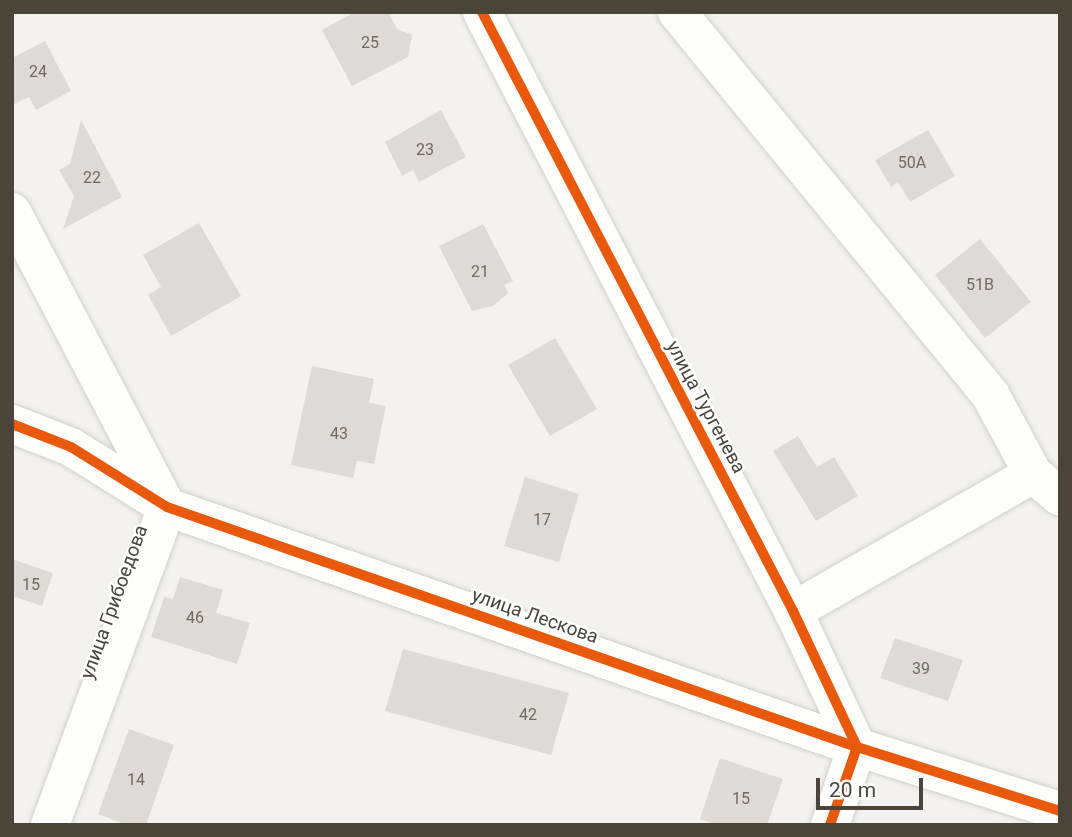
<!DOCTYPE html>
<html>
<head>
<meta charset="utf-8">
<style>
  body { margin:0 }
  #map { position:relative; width:1072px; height:837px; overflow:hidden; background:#f4f2ee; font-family:Roboto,sans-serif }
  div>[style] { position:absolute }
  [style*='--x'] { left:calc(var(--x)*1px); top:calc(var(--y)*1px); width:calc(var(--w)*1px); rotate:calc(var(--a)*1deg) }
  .building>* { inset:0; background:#dedbd6 }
  .roads { filter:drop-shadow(0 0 2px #d2d0cb) drop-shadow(0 0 2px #d2d0cb) }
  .minor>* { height:38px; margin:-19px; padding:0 19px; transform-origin:19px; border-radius:19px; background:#fdfdfc }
  .cycleway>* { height:10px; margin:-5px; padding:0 5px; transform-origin:5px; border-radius:5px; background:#e8590c }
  span { translate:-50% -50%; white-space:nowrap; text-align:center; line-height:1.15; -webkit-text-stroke:5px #fff; paint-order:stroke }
  .number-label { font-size:16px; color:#706a61 }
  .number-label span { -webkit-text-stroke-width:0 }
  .street-label { font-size:19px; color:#4b4439 }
  .frame { position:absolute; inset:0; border:14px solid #4b4439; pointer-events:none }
  .scale { position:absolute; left:816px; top:778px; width:107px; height:32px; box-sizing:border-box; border:4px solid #4b4439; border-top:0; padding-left:9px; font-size:21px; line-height:24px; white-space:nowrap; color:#4b4439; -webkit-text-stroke:5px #fff; paint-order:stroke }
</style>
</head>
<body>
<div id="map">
  <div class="building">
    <div style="clip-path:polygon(355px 12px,388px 12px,397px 29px,412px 35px,408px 57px,352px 86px,322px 30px)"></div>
    <div style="clip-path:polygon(45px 41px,71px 91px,36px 110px,29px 97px,12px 105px,12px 58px)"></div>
    <div style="clip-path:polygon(441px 110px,466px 157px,419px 182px,413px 170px,402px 176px,385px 142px)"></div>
    <div style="clip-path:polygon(81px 120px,122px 197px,63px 229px,74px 196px,59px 170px,70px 164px)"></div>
    <div style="clip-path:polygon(928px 130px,955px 176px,910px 202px,898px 182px,891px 187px,875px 160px)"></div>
    <div style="clip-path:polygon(199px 223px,241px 296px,171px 336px,148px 295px,161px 287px,143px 255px)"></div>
    <div style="clip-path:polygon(483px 224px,513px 281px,504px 285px,508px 293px,493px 306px,472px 311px,439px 246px)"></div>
    <div style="clip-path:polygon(980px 239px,1031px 302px,985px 338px,935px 275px)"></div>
    <div style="clip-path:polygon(555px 338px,597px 409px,550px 436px,508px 365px)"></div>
    <div style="clip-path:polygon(312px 366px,374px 379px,369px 403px,386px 406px,374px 464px,357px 461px,353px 478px,291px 465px)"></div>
    <div style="clip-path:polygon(798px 436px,817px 467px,834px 457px,858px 496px,816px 521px,773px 451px)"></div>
    <div style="clip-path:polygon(525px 477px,579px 494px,559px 562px,504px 546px)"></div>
    <div style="clip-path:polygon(12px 559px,53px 573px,42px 606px,12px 596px)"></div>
    <div style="clip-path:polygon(180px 577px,223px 590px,216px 613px,250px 623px,237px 664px,151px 637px,164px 597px,173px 599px)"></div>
    <div style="clip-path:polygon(895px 638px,963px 660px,948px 701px,880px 678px)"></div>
    <div style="clip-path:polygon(403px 649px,569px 693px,551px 755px,385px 711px)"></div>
    <div style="clip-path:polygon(129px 729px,174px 745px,146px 825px,127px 825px,98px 814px)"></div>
    <div style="clip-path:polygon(720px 758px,783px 779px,767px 825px,717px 825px,700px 819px)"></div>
  </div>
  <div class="roads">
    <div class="minor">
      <div style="--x:482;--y:12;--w:675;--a:62.56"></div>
      <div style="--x:793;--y:611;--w:150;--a:64.8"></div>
      <div style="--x:857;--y:747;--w:83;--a:109.1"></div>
      <div style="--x:677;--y:12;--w:496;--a:50.7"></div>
      <div style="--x:991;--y:396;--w:89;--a:61.7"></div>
      <div style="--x:1033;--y:474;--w:35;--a:40"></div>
      <div style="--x:12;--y:212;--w:333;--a:62.3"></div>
      <div style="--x:167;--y:507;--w:339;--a:110.2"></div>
      <div style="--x:12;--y:424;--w:63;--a:21.3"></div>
      <div style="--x:71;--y:447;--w:113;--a:32"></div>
      <div style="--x:167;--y:507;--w:731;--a:19.18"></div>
      <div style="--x:857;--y:747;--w:213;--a:17.5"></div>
      <div style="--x:793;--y:611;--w:276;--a:-29.7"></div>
    </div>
  </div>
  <div class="cycleway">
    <div style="--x:482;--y:12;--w:675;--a:62.56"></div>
    <div style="--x:793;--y:611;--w:150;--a:64.8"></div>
    <div style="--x:857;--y:747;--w:83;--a:109.1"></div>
    <div style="--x:12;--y:424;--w:63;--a:21.3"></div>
    <div style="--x:71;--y:447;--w:113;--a:32"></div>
    <div style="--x:167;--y:507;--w:731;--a:19.18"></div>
    <div style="--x:857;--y:747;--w:213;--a:17.5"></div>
  </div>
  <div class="number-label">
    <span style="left:370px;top:43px">25</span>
    <span style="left:38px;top:72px">24</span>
    <span style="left:425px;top:150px">23</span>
    <span style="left:912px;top:163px">50А</span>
    <span style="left:92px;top:178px">22</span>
    <span style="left:480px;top:272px">21</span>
    <span style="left:980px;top:285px">51В</span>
    <span style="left:339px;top:434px">43</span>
    <span style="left:542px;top:520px">17</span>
    <span style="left:31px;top:585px">15</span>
    <span style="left:195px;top:618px">46</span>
    <span style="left:921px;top:669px">39</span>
    <span style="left:528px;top:715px">42</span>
    <span style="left:136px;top:780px">14</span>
    <span style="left:741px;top:799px">15</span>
  </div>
  <div class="street-label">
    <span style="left:706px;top:407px;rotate:62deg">улица Тургенева</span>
    <span style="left:114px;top:602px;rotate:-70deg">улица Грибоедова</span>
    <span style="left:535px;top:616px;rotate:19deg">улица Лескова</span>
  </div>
  <div class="frame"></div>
  <div class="scale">20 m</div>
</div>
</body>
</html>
